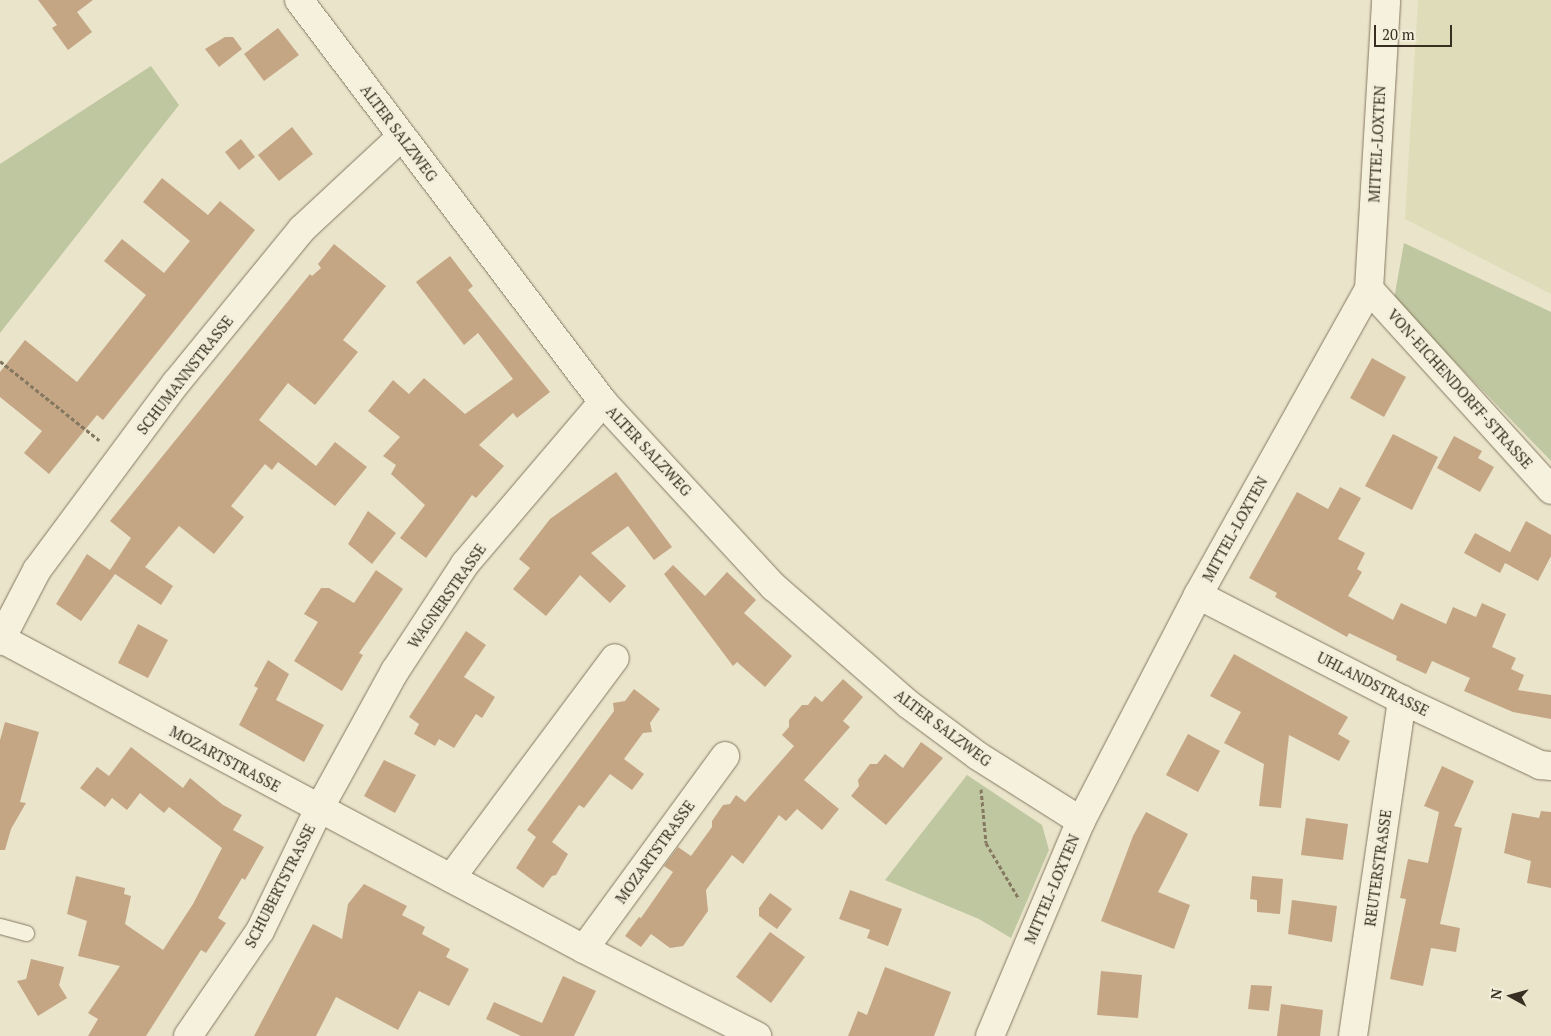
<!DOCTYPE html>
<html>
<head>
<meta charset="utf-8">
<style>
  body { margin:0 }
  #map { position:relative; width:1551px; height:1036px; overflow:hidden; background:#eae4cb; font-family:"PT Serif",serif }
  div>[style] { position:absolute }
  [style*='--x'] { left:calc(var(--x)*1px); top:calc(var(--y)*1px); width:calc(var(--w)*1px); rotate:calc(var(--a)*1deg) }
  .farmland>* { inset:0; background:#dfddb9 }
  .green>* { inset:0; background:#bfc7a0 }
  .building>* { inset:0; background:#c4a685 }
  .path>* { height:3px; margin-top:-1.5px; transform-origin:0; background:repeating-linear-gradient(90deg,#857861 0 4px,transparent 0 6.5px) }
  .roads { filter:drop-shadow(0 0 1px #857861) drop-shadow(0 0 1px #857861) }
  .service>* { height:15px; margin:-7.5px; padding:0 7.5px; transform-origin:7.5px; border-radius:7.5px; background:#f6f1dd }
  .minor>* { height:28px; margin:-14px; padding:0 14px; transform-origin:14px; border-radius:14px; background:#f6f1dd }
  span { translate:-50% -50%; white-space:nowrap; text-align:center; line-height:1.15; -webkit-text-stroke:5px #f2eeda; paint-order:stroke }
  .street-label { font-size:15px; color:#382f22 }
  .north { position:absolute; left:1486px; top:971px; width:50px; height:50px; -webkit-text-stroke:4px #f2eeda; paint-order:stroke; rotate:277deg; font-size:14px; font-weight:700; line-height:20px; text-align:center; color:#382f22 }
  .north::after { content:''; display:block; margin:auto; width:18px; height:22px; background:#382f22; clip-path:polygon(50% 0,100% 100%,50% 72%,0 100%) }
  .scale { position:absolute; left:1374px; top:25px; width:78px; height:22px; box-sizing:border-box; border:2px solid #382f22; border-top:0; padding-left:6px; font-size:15px; line-height:18px; white-space:nowrap; color:#382f22; -webkit-text-stroke:4px #f2eeda; paint-order:stroke }
</style>
</head>
<body>
<div id="map">
  <div class="farmland">
    <div style="clip-path:polygon(1418px 0,1551px 0,1551px 294px,1405px 219px)"></div>
  </div>
  <div class="green">
    <div style="clip-path:polygon(151px 66px,179px 105px,0 333px,0 164px)"></div>
    <div style="clip-path:polygon(1404px 243px,1551px 312px,1551px 461px,1394px 299px)"></div>
    <div style="clip-path:polygon(967px 775px,1042px 825px,1049px 850px,1011px 938px,979px 919px,885px 880px)"></div>
  </div>
  <div class="building">
    <div style="clip-path:polygon(38px 0,93px 0,77px 12px,92px 32px,68px 50px,52px 28px,57px 25px)"></div>
    <div style="clip-path:polygon(278px 28px,299px 55px,264px 81px,244px 54px)"></div>
    <div style="clip-path:polygon(225px 37px,233px 37px,242px 49px,219px 67px,205px 49px)"></div>
    <div style="clip-path:polygon(292px 127px,313px 154px,279px 181px,258px 155px)"></div>
    <div style="clip-path:polygon(241px 139px,255px 157px,239px 170px,225px 152px)"></div>
    <div style="clip-path:polygon(162px 178px,208px 215px,220px 201px,255px 230px,103px 420px,97px 415px,49px 474px,24px 453px,42px 431px,0 397px,0 372px,25px 340px,77px 382px,146px 295px,104px 261px,122px 239px,164px 273px,190px 241px,143px 202px)"></div>
    <div style="clip-path:polygon(334px 244px,386px 286px,343px 340px,358px 352px,315px 405px,288px 383px,259px 420px,316px 466px,335px 442px,367px 467px,335px 506px,278px 462px,272px 470px,265px 464px,231px 506px,244px 517px,214px 554px,179px 526px,145px 567px,173px 586px,161px 605px,115px 574px,81px 621px,56px 604px,87px 554px,110px 570px,131px 538px,110px 521px,310px 274px,312px 276px,321px 268px,318px 264px)"></div>
    <div style="clip-path:polygon(450px 256px,473px 286px,468px 290px,550px 392px,517px 418px,513px 413px,479px 445px,504px 466px,476px 498px,472px 495px,426px 558px,400px 538px,425px 505px,391px 474px,396px 465px,383px 456px,400px 437px,368px 411px,393px 380px,409px 394px,424px 378px,465px 414px,513px 379px,478px 333px,464px 345px,416px 282px)"></div>
    <div style="clip-path:polygon(1372px 358px,1406px 377px,1384px 417px,1350px 398px)"></div>
    <div style="clip-path:polygon(1393px 434px,1438px 457px,1412px 510px,1365px 486px)"></div>
    <div style="clip-path:polygon(1454px 436px,1482px 451px,1478px 458px,1494px 467px,1480px 492px,1437px 468px)"></div>
    <div style="clip-path:polygon(616px 472px,672px 547px,654px 560px,628px 526px,591px 553px,626px 586px,610px 603px,580px 575px,546px 616px,513px 589px,530px 568px,519px 559px,550px 519px)"></div>
    <div style="clip-path:polygon(1340px 487px,1361px 498px,1338px 539px,1365px 553px,1357px 569px,1362px 572px,1348px 596px,1393px 620px,1401px 603px,1446px 624px,1453px 607px,1476px 617px,1482px 603px,1506px 614px,1492px 647px,1516px 658px,1511px 669px,1524px 675px,1518px 690px,1551px 695px,1551px 719px,1513px 712px,1464px 691px,1470px 678px,1432px 661px,1426px 674px,1396px 660px,1397px 656px,1349px 633px,1347px 637px,1275px 597px,1277px 593px,1249px 578px,1297px 492px,1328px 509px)"></div>
    <div style="clip-path:polygon(368px 511px,396px 533px,372px 564px,348px 544px)"></div>
    <div style="clip-path:polygon(1526px 521px,1551px 535px,1551px 556px,1538px 581px,1505px 563px,1500px 573px,1464px 553px,1475px 533px,1510px 552px)"></div>
    <div style="clip-path:polygon(673px 565px,705px 596px,727px 572px,756px 600px,744px 613px,792px 656px,765px 687px,737px 662px,733px 666px,664px 574px)"></div>
    <div style="clip-path:polygon(376px 570px,403px 589px,359px 653px,363px 655px,342px 691px,294px 661px,318px 622px,304px 614px,321px 588px,329px 588px,354px 603px)"></div>
    <div style="clip-path:polygon(138px 624px,168px 640px,148px 678px,118px 663px)"></div>
    <div style="clip-path:polygon(466px 631px,486px 645px,464px 677px,495px 697px,482px 718px,476px 714px,454px 748px,439px 739px,435px 746px,414px 734px,419px 724px,409px 717px)"></div>
    <div style="clip-path:polygon(1234px 654px,1348px 717px,1338px 734px,1350px 741px,1339px 761px,1289px 735px,1281px 808px,1259px 806px,1264px 764px,1224px 743px,1241px 712px,1210px 696px)"></div>
    <div style="clip-path:polygon(268px 660px,289px 674px,276px 700px,324px 725px,304px 762px,239px 725px,258px 688px,254px 686px)"></div>
    <div style="clip-path:polygon(843px 679px,863px 697px,843px 721px,850px 727px,804px 780px,839px 809px,822px 830px,797px 809px,786px 821px,779px 815px,743px 864px,732px 855px,706px 890px,708px 911px,683px 946px,670px 948px,651px 934px,641px 947px,625px 936px,639px 917px,641px 918px,673px 872px,664px 866px,678px 847px,691px 856px,712px 827px,712px 821px,723px 805px,730px 804px,736px 795px,745px 802px,794px 746px,782px 735px,789px 727px,789px 720px,802px 705px,808px 705px,815px 696px,822px 702px)"></div>
    <div style="clip-path:polygon(634px 689px,660px 709px,650px 723px,652px 732px,643px 733px,624px 759px,644px 774px,632px 790px,610px 774px,584px 808px,579px 805px,552px 842px,568px 854px,556px 875px,552px 876px,543px 888px,516px 868px,536px 837px,527px 830px,614px 711px,613px 703px,625px 701px)"></div>
    <div style="clip-path:polygon(5px 722px,39px 732px,20px 802px,26px 803px,11px 829px,5px 850px,0 850px,0 740px)"></div>
    <div style="clip-path:polygon(1188px 734px,1220px 751px,1198px 792px,1166px 775px)"></div>
    <div style="clip-path:polygon(921px 742px,943px 758px,886px 825px,851px 796px,859px 786px,858px 780px,870px 764px,877px 764px,885px 754px,903px 768px)"></div>
    <div style="clip-path:polygon(131px 747px,183px 788px,190px 778px,223px 805px,242px 815px,233px 830px,264px 847px,245px 880px,242px 878px,218px 918px,226px 923px,206px 953px,201px 950px,146px 1036px,88px 1036px,98px 1019px,88px 1013px,120px 966px,78px 956px,87px 921px,67px 914px,76px 876px,125px 888px,124px 894px,131px 896px,125px 924px,163px 950px,193px 904px,222px 848px,169px 807px,164px 813px,140px 793px,127px 810px,112px 798px,105px 807px,80px 788px,97px 767px,109px 776px)"></div>
    <div style="clip-path:polygon(384px 760px,416px 775px,395px 813px,364px 796px)"></div>
    <div style="clip-path:polygon(1442px 766px,1474px 781px,1454px 826px,1462px 828px,1440px 924px,1460px 928px,1456px 952px,1431px 948px,1423px 986px,1390px 979px,1406px 899px,1400px 898px,1408px 859px,1428px 863px,1439px 812px,1424px 806px)"></div>
    <div style="clip-path:polygon(1541px 811px,1551px 812px,1551px 888px,1527px 883px,1531px 861px,1504px 853px,1512px 813px,1539px 818px)"></div>
    <div style="clip-path:polygon(1146px 812px,1188px 834px,1158px 892px,1190px 905px,1174px 949px,1101px 921px,1133px 836px)"></div>
    <div style="clip-path:polygon(1306px 818px,1348px 824px,1343px 860px,1301px 855px)"></div>
    <div style="clip-path:polygon(1252px 876px,1283px 879px,1280px 914px,1257px 912px,1257px 900px,1250px 899px)"></div>
    <div style="clip-path:polygon(364px 884px,407px 906px,402px 915px,425px 927px,422px 934px,450px 949px,446px 957px,469px 969px,449px 1006px,419px 991px,398px 1030px,336px 997px,316px 1036px,254px 1036px,313px 924px,342px 939px,348px 904px)"></div>
    <div style="clip-path:polygon(850px 890px,902px 909px,888px 946px,867px 938px,870px 930px,839px 919px)"></div>
    <div style="clip-path:polygon(770px 893px,792px 909px,777px 929px,759px 916px,759px 908px)"></div>
    <div style="clip-path:polygon(1292px 900px,1337px 906px,1332px 942px,1288px 934px)"></div>
    <div style="clip-path:polygon(770px 932px,805px 957px,771px 1003px,736px 977px)"></div>
    <div style="clip-path:polygon(31px 959px,64px 967px,59px 985px,67px 998px,38px 1016px,17px 981px,26px 979px)"></div>
    <div style="clip-path:polygon(885px 967px,951px 992px,934px 1036px,848px 1036px,858px 1011px,867px 1015px)"></div>
    <div style="clip-path:polygon(1101px 971px,1142px 975px,1138px 1018px,1097px 1015px)"></div>
    <div style="clip-path:polygon(563px 976px,596px 991px,574px 1036px,521px 1036px,486px 1019px,494px 1002px,542px 1023px)"></div>
    <div style="clip-path:polygon(1251px 985px,1272px 986px,1269px 1011px,1248px 1009px)"></div>
    <div style="clip-path:polygon(1281px 1004px,1323px 1010px,1320px 1036px,1277px 1036px)"></div>
  </div>
  <div class="path">
    <div style="--x:0;--y:361;--w:127;--a:38.6"></div>
    <div style="--x:981;--y:789;--w:54;--a:84.7"></div>
    <div style="--x:986;--y:843;--w:65;--a:59.5"></div>
  </div>
  <div class="roads">
    <div class="service">
      <div style="--x:0;--y:926;--w:27;--a:15"></div>
    </div>
    <div class="minor">
      <div style="--x:299;--y:0;--w:504;--a:52.9"></div>
      <div style="--x:603;--y:402;--w:252;--a:47.3"></div>
      <div style="--x:774;--y:587;--w:178;--a:41.1"></div>
      <div style="--x:908;--y:704;--w:87;--a:36.6"></div>
      <div style="--x:978;--y:756;--w:122;--a:32.3"></div>
      <div style="--x:1369;--y:289;--w:271;--a:47.8"></div>
      <div style="--x:1198;--y:595;--w:229;--a:27.2"></div>
      <div style="--x:1402;--y:700;--w:153;--a:25.2"></div>
      <div style="--x:1540;--y:765;--w:11;--a:5"></div>
      <div style="--x:0;--y:638;--w:662;--a:28.04"></div>
      <div style="--x:584;--y:949;--w:194;--a:26.7"></div>
      <div style="--x:0;--y:641;--w:80;--a:-62.5"></div>
      <div style="--x:37;--y:570;--w:233;--a:-53.4"></div>
      <div style="--x:176;--y:383;--w:199;--a:-50.7"></div>
      <div style="--x:302;--y:229;--w:135;--a:-42.9"></div>
      <div style="--x:451;--y:878;--w:274;--a:-53.3"></div>
      <div style="--x:584;--y:949;--w:239;--a:-53.8"></div>
      <div style="--x:188;--y:1036;--w:127;--a:-55.6"></div>
      <div style="--x:260;--y:931;--w:136;--a:-64.2"></div>
      <div style="--x:319;--y:809;--w:158;--a:-61.2"></div>
      <div style="--x:395;--y:671;--w:128;--a:-56.8"></div>
      <div style="--x:465;--y:564;--w:213;--a:-49.6"></div>
      <div style="--x:990;--y:1036;--w:233;--a:-67.1"></div>
      <div style="--x:1081;--y:821;--w:254;--a:-62.6"></div>
      <div style="--x:1198;--y:595;--w:351;--a:-60.8"></div>
      <div style="--x:1369;--y:289;--w:289;--a:-86.6"></div>
      <div style="--x:1353;--y:1036;--w:340;--a:-81.7"></div>
    </div>
  </div>
  <div class="street-label">
    <span style="left:399px;top:133px;rotate:53deg">ALTER SALZWEG</span>
    <span style="left:1377px;top:144px;rotate:-87deg">MITTEL-LOXTEN</span>
    <span style="left:185px;top:375px;rotate:-52deg">SCHUMANNSTRASSE</span>
    <span style="left:1460px;top:389px;rotate:48deg">VON-EICHENDORFF-STRASSE</span>
    <span style="left:649px;top:451px;rotate:47deg">ALTER SALZWEG</span>
    <span style="left:1235px;top:529px;rotate:-61deg">MITTEL-LOXTEN</span>
    <span style="left:447px;top:596px;rotate:-55deg">WAGNERSTRASSE</span>
    <span style="left:1373px;top:684px;rotate:27deg">UHLANDSTRASSE</span>
    <span style="left:943px;top:728px;rotate:37deg">ALTER SALZWEG</span>
    <span style="left:225px;top:759px;rotate:28deg">MOZARTSTRASSE</span>
    <span style="left:655px;top:852px;rotate:-54deg">MOZARTSTRASSE</span>
    <span style="left:1378px;top:868px;rotate:-82deg">REUTERSTRASSE</span>
    <span style="left:280px;top:886px;rotate:-63deg">SCHUBERTSTRASSE</span>
    <span style="left:1052px;top:889px;rotate:-67deg">MITTEL-LOXTEN</span>
  </div>
  <div class="north">N</div>
  <div class="scale">20 m</div>
</div>
</body>
</html>
